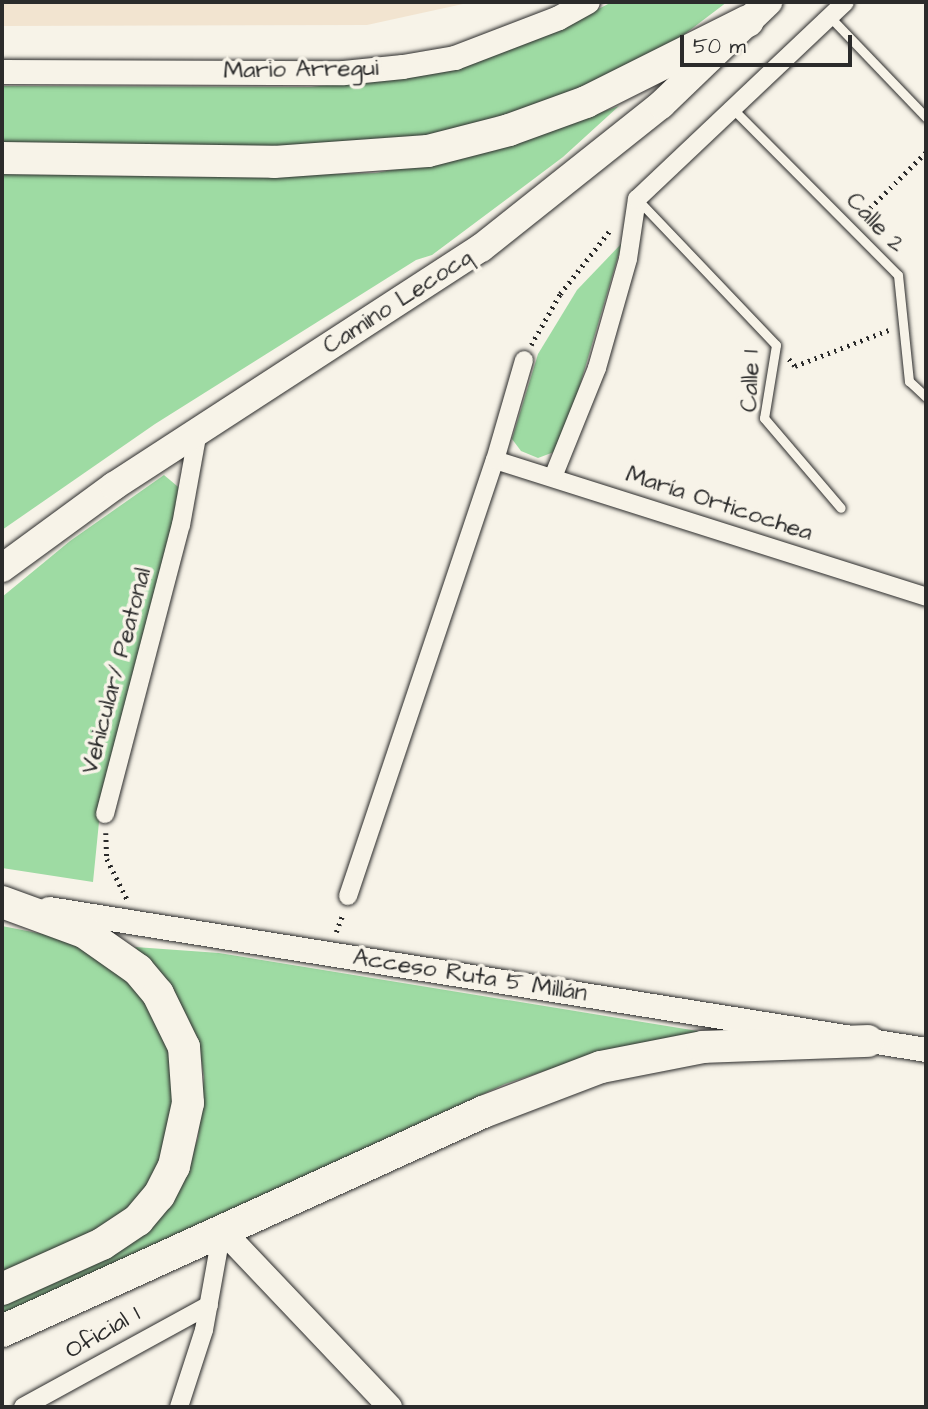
<!DOCTYPE html>
<html>
<head>
<meta charset="utf-8">
<style>
  body { margin:0 }
  #map { position:relative; width:928px; height:1409px; overflow:hidden; background:#f7f3e8; font-family:"Architects Daughter",sans-serif }
  div>[style] { position:absolute }
  [style*='--x'] { left:calc(var(--x)*1px); top:calc(var(--y)*1px); width:calc(var(--w)*1px); rotate:calc(var(--a)*1deg) }
  .built>* { inset:0; background:#f2e4d0 }
  .green>* { inset:0; background:#9edba3 }
  .path>* { height:4.5px; margin-top:-2.25px; transform-origin:0; background:repeating-linear-gradient(90deg,#2b2b2b 0 2px,transparent 0 7px) }
  .roads { filter:drop-shadow(0 0 2px #2b2b2b) drop-shadow(0 0 2px #2b2b2b) }
  .lane>* { height:9px; margin:-4.5px; padding:0 4.5px; transform-origin:4.5px; border-radius:4.5px; background:#f7f3e8 }
  .street>* { height:18px; margin:-9px; padding:0 9px; transform-origin:9px; border-radius:9px; background:#f7f3e8 }
  .secondary>* { height:24px; margin:-12px; padding:0 12px; transform-origin:12px; border-radius:12px; background:#f7f3e8 }
  .primary>* { height:28px; margin:-14px; padding:0 14px; transform-origin:14px; border-radius:14px; background:#f7f3e8 }
  .highway>* { height:32px; margin:-16px; padding:0 16px; transform-origin:16px; border-radius:16px; background:#f7f3e8 }
  span { translate:-50% -50%; white-space:nowrap; text-align:center; line-height:1.15; -webkit-text-stroke:7px #f7f3e8; paint-order:stroke }
  .street-label { font-size:24px; color:#2b2b2b }
  .frame { position:absolute; inset:0; border:4px solid #2b2b2b; pointer-events:none }
  .scale { position:absolute; left:680px; top:35px; width:172px; height:32px; box-sizing:border-box; border:4px solid #2b2b2b; border-top:0; padding-left:9px; font-size:21px; line-height:24px; white-space:nowrap; color:#2b2b2b; -webkit-text-stroke:5px #f7f3e8; paint-order:stroke }
</style>
</head>
<body>
<div id="map">
  <div class="built">
    <div style="clip-path:polygon(2px 2px,472px 2px,367px 25px,2px 26px)"></div>
  </div>
  <div class="green">
    <div style="clip-path:polygon(612px 2px,727px 2px,673px 43px,592px 86px,444px 136px,331px 150px,2px 146px,2px 86px,311px 87px,368px 80px,559px 29px)"></div>
    <div style="clip-path:polygon(619px 106px,563px 157px,432px 255px,416px 260px,155px 424px,2px 530px,2px 174px,200px 177px,376px 173px,487px 152px)"></div>
    <div style="clip-path:polygon(622px 243px,577px 395px,554px 452px,538px 458px,521px 451px,512px 439px,538px 354px,577px 290px)"></div>
    <div style="clip-path:polygon(164px 475px,183px 491px,100px 812px,93px 882px,2px 868px,2px 597px,70px 541px)"></div>
    <div style="clip-path:polygon(2px 926px,63px 938px,124px 972px,168px 1036px,175px 1130px,147px 1189px,119px 1218px,2px 1277px)"></div>
    <div style="clip-path:polygon(135px 947px,219px 953px,710px 1033px,587px 1057px,505px 1084px,2px 1315px,2px 1302px,185px 1171px,198px 1138px,204px 1077px,199px 1045px,175px 993px)"></div>
  </div>
  <div class="path">
    <div style="--x:860;--y:218;--w:93;--a:-45"></div>
    <div style="--x:531;--y:345;--w:59;--a:-60.4"></div>
    <div style="--x:560;--y:294;--w:83;--a:-51.9"></div>
    <div style="--x:789;--y:359;--w:9;--a:49"></div>
    <div style="--x:795;--y:366;--w:101;--a:-21"></div>
    <div style="--x:106;--y:833;--w:26;--a:88"></div>
    <div style="--x:107;--y:859;--w:45;--a:63.4"></div>
    <div style="--x:336;--y:932;--w:19;--a:-69"></div>
  </div>
  <div class="roads">
    <div class="lane">
      <div style="--x:829;--y:16;--w:140;--a:46.2"></div>
      <div style="--x:732;--y:108;--w:235;--a:45.2"></div>
      <div style="--x:898;--y:275;--w:107;--a:84.1"></div>
      <div style="--x:909;--y:381;--w:23;--a:43"></div>
      <div style="--x:638;--y:200;--w:200;--a:46.4"></div>
      <div style="--x:776;--y:345;--w:74;--a:99.3"></div>
      <div style="--x:764;--y:418;--w:118;--a:49.5"></div>
    </div>
    <div class="street">
      <div style="--x:495;--y:460;--w:452;--a:17.6"></div>
      <div style="--x:553;--y:477;--w:118;--a:-68"></div>
      <div style="--x:597;--y:368;--w:113;--a:-74.1"></div>
      <div style="--x:628;--y:259;--w:61;--a:-81.5"></div>
      <div style="--x:637;--y:199;--w:286;--a:-43.4"></div>
      <div style="--x:105;--y:814;--w:299;--a:-75.3"></div>
      <div style="--x:181;--y:525;--w:96;--a:-79.7"></div>
      <div style="--x:348;--y:896;--w:460;--a:-71.4"></div>
      <div style="--x:495;--y:460;--w:104;--a:-73.8"></div>
      <div style="--x:23;--y:1407;--w:212;--a:-28.7"></div>
      <div style="--x:179;--y:1407;--w:81;--a:-72"></div>
      <div style="--x:204;--y:1330;--w:102;--a:-79.8"></div>
    </div>
    <div class="secondary">
      <div style="--x:2;--y:72;--w:342;--a:0.2"></div>
      <div style="--x:344;--y:73;--w:59;--a:-5.8"></div>
      <div style="--x:403;--y:67;--w:53;--a:-9.8"></div>
      <div style="--x:455;--y:58;--w:111;--a:-21"></div>
      <div style="--x:559;--y:18;--w:33;--a:-29"></div>
      <div style="--x:49;--y:909;--w:888;--a:9.13"></div>
      <div style="--x:222;--y:1230;--w:244;--a:46.5"></div>
    </div>
    <div class="primary">
      <div style="--x:2;--y:568;--w:139;--a:-36.2"></div>
      <div style="--x:114;--y:486;--w:437;--a:-33"></div>
      <div style="--x:481;--y:248;--w:230;--a:-38.5"></div>
      <div style="--x:661;--y:105;--w:149;--a:-43.9"></div>
    </div>
    <div class="highway">
      <div style="--x:2;--y:158;--w:272;--a:0.8"></div>
      <div style="--x:274;--y:162;--w:154;--a:-4.1"></div>
      <div style="--x:428;--y:151;--w:84;--a:-14.5"></div>
      <div style="--x:509;--y:130;--w:82;--a:-20"></div>
      <div style="--x:586;--y:102;--w:181;--a:-26.6"></div>
      <div style="--x:2;--y:902;--w:87;--a:20.1"></div>
      <div style="--x:84;--y:932;--w:66;--a:35.1"></div>
      <div style="--x:138;--y:970;--w:31;--a:50"></div>
      <div style="--x:158;--y:994;--w:59;--a:63.9"></div>
      <div style="--x:184;--y:1047;--w:56;--a:85.9"></div>
      <div style="--x:188;--y:1103;--w:65;--a:102.5"></div>
      <div style="--x:174;--y:1166;--w:33;--a:117"></div>
      <div style="--x:159;--y:1195;--w:33;--a:130"></div>
      <div style="--x:138;--y:1220;--w:43;--a:146.3"></div>
      <div style="--x:102;--y:1244;--w:110;--a:155.8"></div>
      <div style="--x:2;--y:1331;--w:529;--a:-24.48"></div>
      <div style="--x:483;--y:1112;--w:126;--a:-20.9"></div>
      <div style="--x:601;--y:1067;--w:104;--a:-11.1"></div>
      <div style="--x:703;--y:1047;--w:165;--a:-2.1"></div>
    </div>
  </div>
  <div class="street-label">
    <span style="left:301px;top:70px;rotate:-1deg">Mario Arregui</span>
    <span style="left:875px;top:223px;rotate:46deg">Calle 2</span>
    <span style="left:398px;top:302px;rotate:-33deg">Camino Lecocq</span>
    <span style="left:751px;top:381px;rotate:-88deg">Calle 1</span>
    <span style="left:719px;top:504px;rotate:18deg">María Orticochea</span>
    <span style="left:117px;top:671px;rotate:-75deg">Vehicular/ Peatonal</span>
    <span style="left:470px;top:976px;rotate:9deg">Acceso Ruta 5 Millán</span>
    <span style="left:103px;top:1333px;rotate:-30deg">Oficial 1</span>
  </div>
  <div class="frame"></div>
  <div class="scale">50 m</div>
</div>
</body>
</html>
